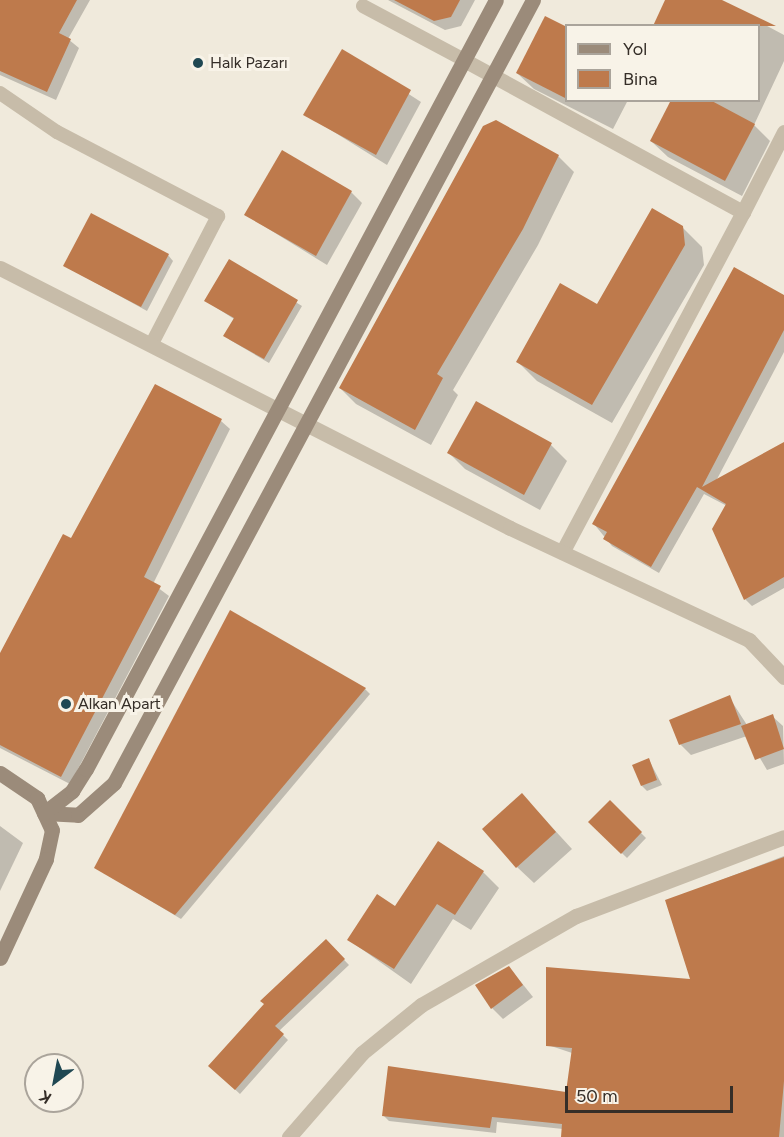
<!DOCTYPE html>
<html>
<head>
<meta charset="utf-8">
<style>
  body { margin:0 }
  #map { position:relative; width:784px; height:1137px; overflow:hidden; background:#f0eadc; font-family:Figtree,sans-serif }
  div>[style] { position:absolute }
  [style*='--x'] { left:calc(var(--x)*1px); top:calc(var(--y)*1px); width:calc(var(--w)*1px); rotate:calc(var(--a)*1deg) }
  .shadow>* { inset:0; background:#0003 }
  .building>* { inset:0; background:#be7a4c }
  .lane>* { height:14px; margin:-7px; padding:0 7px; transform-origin:7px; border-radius:7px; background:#c7bca9 }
  .street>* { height:15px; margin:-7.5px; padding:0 7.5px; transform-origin:7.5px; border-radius:7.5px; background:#c7bca9 }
  .secondary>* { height:15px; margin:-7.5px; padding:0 7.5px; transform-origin:7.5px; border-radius:7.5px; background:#9b8b7a }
  .dots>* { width:16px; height:16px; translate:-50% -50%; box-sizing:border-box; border:3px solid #f8f3e8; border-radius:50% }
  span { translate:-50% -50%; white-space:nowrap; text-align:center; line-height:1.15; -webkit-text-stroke:6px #f8f3e8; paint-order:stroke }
  .poi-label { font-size:16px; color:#352e28 }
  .left { translate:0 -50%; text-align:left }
  .legend { position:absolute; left:565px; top:24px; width:195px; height:78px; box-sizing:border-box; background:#f8f3e8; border:2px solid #aaa49b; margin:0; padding:8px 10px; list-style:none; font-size:18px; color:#352e28 }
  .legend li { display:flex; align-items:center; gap:12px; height:30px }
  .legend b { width:30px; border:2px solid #aaa49b }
  .north { position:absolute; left:24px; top:1053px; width:60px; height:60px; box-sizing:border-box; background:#f8f3e8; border:2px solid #aaa49b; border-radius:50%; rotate:212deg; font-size:16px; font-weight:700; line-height:24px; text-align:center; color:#352e28 }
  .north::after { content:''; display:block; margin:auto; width:21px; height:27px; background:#204853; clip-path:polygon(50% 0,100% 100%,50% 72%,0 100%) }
  .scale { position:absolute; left:565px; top:1086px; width:168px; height:27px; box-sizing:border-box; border:3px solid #352e28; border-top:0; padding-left:8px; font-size:18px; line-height:21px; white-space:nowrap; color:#352e28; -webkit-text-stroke:4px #f8f3e8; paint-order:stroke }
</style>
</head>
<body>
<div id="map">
  <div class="shadow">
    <div style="clip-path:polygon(1px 0,90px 0,68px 39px,79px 48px,56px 100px,0 75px)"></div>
    <div style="clip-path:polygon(388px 0,475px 0,461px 26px,445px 30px)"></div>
    <div style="clip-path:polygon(666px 0,719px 0,784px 35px,784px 61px,754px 125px,770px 141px,742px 196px,668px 157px,651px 141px,672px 100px,758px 100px,758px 26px)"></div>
    <div style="clip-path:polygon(566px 28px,566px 100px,628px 100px,613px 129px,534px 89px,517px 73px)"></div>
    <div style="clip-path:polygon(342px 51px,421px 102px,387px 165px,305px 114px)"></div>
    <div style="clip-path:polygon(558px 156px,574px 172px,538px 245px,453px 390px,458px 395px,431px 445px,356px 404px,340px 388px)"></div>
    <div style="clip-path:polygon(351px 192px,362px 203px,327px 265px,246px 215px)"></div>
    <div style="clip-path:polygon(682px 227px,702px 247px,704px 265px,612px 423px,537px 381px,518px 362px,597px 306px)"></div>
    <div style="clip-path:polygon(168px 255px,173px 261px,147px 311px,65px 266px)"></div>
    <div style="clip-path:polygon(229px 261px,302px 306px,269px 363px,230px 340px,225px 335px,234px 319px,206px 301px)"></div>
    <div style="clip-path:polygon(784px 297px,784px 352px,716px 481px,784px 444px,784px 588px,752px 606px,745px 599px,727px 506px,704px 494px,659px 573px,612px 546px,594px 524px)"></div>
    <div style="clip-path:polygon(476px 403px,551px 445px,567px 461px,540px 510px,465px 469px,449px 453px)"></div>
    <div style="clip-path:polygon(221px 421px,230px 429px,153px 584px,169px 596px,70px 784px,0 748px,0 656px,71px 540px)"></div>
    <div style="clip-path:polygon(365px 689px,370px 694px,181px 919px,96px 868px)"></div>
    <div style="clip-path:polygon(729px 697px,747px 725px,772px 716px,783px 726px,784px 764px,767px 770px,747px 736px,691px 755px,680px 744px)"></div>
    <div style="clip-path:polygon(649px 760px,662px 785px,647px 791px,642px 786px)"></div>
    <div style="clip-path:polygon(610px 802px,646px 838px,627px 858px,590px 822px)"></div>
    <div style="clip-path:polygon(538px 812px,572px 849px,534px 883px,517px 867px)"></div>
    <div style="clip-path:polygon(0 826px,23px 843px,0 891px)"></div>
    <div style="clip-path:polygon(784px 856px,784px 1137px,562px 1137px,563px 1129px,497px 1122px,496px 1133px,389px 1121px,383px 1115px,568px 1093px,572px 1053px,548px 1045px,692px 981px,666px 901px)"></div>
    <div style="clip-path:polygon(483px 872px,499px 888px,471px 930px,453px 919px,411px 984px,349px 940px)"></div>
    <div style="clip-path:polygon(326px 941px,349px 965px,279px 1031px,288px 1040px,240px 1094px,215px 1071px)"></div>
    <div style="clip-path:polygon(509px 967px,533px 997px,503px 1019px,492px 1008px)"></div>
  </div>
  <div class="building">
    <div style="clip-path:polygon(0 0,77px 0,59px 33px,71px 39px,47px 92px,0 71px)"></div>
    <div style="clip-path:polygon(394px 0,460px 0,451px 17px,434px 21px)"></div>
    <div style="clip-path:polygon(665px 0,722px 0,776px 26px,653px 26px)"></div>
    <div style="clip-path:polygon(545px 16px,567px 27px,567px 99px,516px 73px)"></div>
    <div style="clip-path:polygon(342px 49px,411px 90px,376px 155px,303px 115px)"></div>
    <div style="clip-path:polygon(671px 100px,710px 100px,755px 124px,725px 181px,650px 141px)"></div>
    <div style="clip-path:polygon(496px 120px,559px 155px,523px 229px,437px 374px,443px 378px,415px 430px,339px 388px,483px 126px)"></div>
    <div style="clip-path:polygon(282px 150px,352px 191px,316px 256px,244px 215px)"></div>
    <div style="clip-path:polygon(652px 208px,683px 226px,685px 245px,592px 405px,516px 362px,560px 283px,597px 304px)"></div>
    <div style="clip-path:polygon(91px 213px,169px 254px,141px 307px,63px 266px)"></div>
    <div style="clip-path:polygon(229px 259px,298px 300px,264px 359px,223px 336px,234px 318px,204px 301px)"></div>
    <div style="clip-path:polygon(734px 267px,784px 295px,784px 330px,702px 487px,784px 442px,784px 577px,744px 600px,712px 529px,726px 504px,697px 487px,651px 567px,603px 539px,607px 532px,592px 524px)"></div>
    <div style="clip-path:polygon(155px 384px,222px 419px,144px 577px,161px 586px,61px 777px,0 745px,0 653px,63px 534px,71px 538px)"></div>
    <div style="clip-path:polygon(476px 401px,552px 443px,524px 495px,447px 453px)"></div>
    <div style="clip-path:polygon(230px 610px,366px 688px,175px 915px,94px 868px)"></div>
    <div style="clip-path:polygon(730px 695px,741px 724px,679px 745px,669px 720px)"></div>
    <div style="clip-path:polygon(773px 714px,784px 749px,755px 760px,741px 726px)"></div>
    <div style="clip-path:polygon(649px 758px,657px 780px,641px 786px,632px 765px)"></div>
    <div style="clip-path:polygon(522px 793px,556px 832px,516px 868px,482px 829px)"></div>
    <div style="clip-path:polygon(610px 800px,642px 832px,621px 854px,588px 822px)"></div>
    <div style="clip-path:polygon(438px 841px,484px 871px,455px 915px,437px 904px,394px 969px,347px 940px,377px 894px,395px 906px)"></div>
    <div style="clip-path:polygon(784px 857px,784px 1081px,779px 1137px,561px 1137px,562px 1124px,492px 1117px,490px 1128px,382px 1116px,388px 1066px,566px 1092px,572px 1048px,546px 1046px,546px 967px,690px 979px,665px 900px)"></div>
    <div style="clip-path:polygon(326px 939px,345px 959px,275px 1026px,284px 1034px,235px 1090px,208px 1066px,264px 1004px,260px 1001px)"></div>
    <div style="clip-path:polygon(509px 966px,523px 985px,491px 1009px,475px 985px)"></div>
  </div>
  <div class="lane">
    <div style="--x:363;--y:6;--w:115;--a:28.1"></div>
    <div style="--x:0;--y:93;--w:69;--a:34.4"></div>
    <div style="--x:57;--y:132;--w:182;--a:27.6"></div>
    <div style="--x:218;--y:216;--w:145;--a:117.4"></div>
  </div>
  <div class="street">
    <div style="--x:464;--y:60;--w:318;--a:28.6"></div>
    <div style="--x:743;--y:212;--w:385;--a:118"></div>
    <div style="--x:743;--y:212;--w:90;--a:-62.9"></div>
    <div style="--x:0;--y:268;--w:572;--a:27.01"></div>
    <div style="--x:510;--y:528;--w:264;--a:25.1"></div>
    <div style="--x:749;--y:640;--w:51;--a:46.6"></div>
    <div style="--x:289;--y:1137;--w:111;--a:-49"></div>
    <div style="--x:362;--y:1053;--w:76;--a:-39.1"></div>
    <div style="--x:421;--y:1005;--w:179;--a:-29.9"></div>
    <div style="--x:576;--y:916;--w:222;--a:-20.8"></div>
  </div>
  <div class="secondary">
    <div style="--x:0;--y:773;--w:45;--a:34"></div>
    <div style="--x:37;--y:798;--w:35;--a:65"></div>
    <div style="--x:52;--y:830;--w:30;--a:102"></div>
    <div style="--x:46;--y:859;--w:109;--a:114.9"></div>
    <div style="--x:44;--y:813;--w:34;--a:3"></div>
    <div style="--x:78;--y:815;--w:48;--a:-41.6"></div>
    <div style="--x:114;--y:783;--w:888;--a:-61.85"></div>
    <div style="--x:44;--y:813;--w:36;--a:-38"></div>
    <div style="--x:72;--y:791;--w:26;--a:-58"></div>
    <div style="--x:86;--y:769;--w:871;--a:-61.94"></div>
  </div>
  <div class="dots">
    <div style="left:198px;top:63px;background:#204853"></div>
    <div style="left:66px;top:704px;background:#204853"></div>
  </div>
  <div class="poi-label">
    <span class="left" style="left:210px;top:63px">Halk Pazarı</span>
    <span class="left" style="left:78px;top:704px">Alkan Apart</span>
  </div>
  <ul class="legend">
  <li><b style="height:8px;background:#9b8b7a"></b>Yol</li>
  <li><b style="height:16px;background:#be7a4c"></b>Bina</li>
  </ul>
  <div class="north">K</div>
  <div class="scale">50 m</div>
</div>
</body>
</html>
